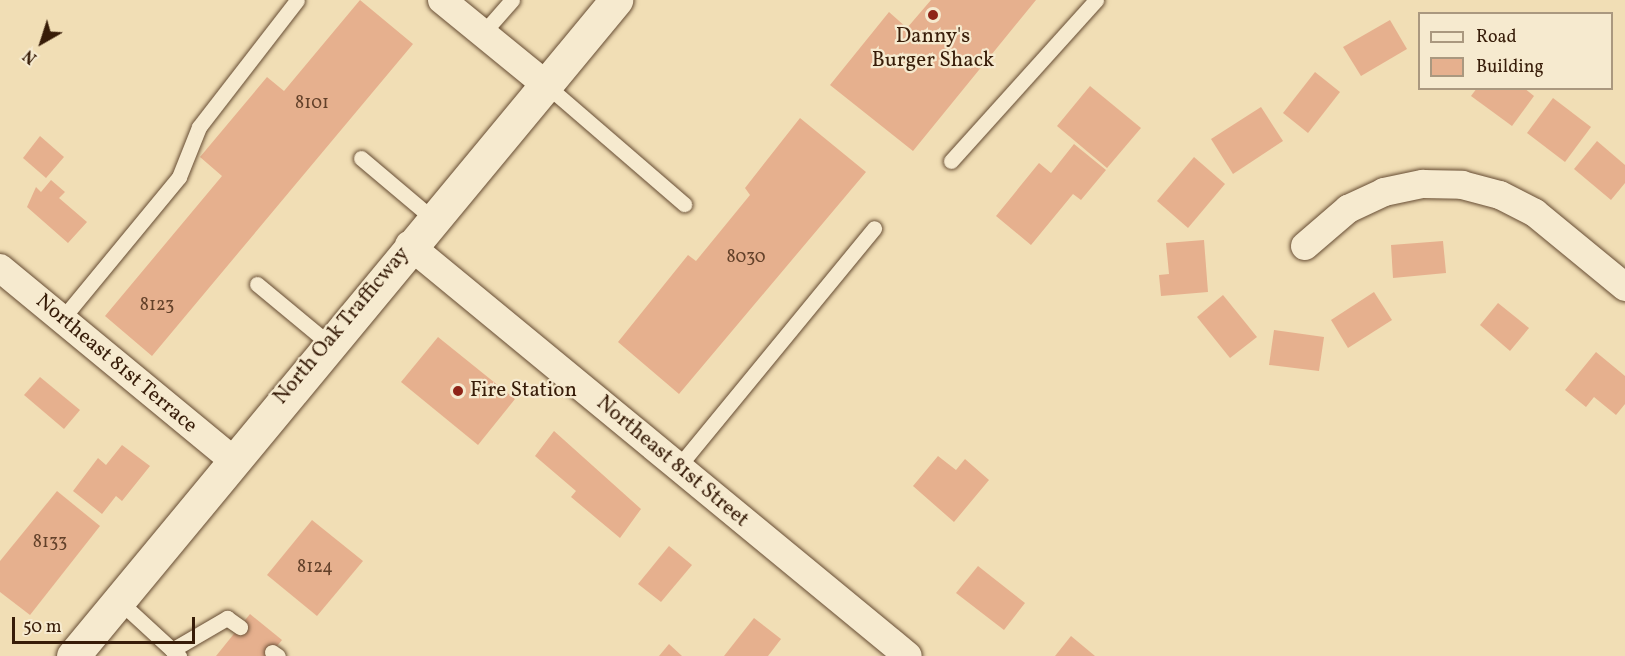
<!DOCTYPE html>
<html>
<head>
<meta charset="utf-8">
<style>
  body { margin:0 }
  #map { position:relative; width:1625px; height:656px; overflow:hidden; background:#f1deb5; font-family:Vollkorn,serif }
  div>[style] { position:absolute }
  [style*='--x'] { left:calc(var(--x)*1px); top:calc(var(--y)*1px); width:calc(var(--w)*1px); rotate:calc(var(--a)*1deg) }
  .building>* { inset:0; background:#e6b08e }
  .roads { filter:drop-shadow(0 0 2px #664c33) drop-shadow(0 0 2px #664c33) }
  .service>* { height:15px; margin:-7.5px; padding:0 7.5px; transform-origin:7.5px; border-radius:7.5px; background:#f6eacf }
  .minor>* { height:28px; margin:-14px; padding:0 14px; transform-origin:14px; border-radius:14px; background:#f6eacf }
  .secondary>* { height:33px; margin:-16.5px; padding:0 16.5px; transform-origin:16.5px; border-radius:16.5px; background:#f6eacf }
  .dots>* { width:16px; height:16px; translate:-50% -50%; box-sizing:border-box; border:3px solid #f6eacf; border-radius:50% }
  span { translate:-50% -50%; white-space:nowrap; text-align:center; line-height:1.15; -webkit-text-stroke:4.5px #f6eacf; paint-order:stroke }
  .number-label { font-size:18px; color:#63412a }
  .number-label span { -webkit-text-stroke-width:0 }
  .poi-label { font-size:21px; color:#371c08 }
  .left { translate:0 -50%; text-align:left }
  .street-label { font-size:21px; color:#371c08 }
  .legend { position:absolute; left:1418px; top:12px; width:195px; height:78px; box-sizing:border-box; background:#f6eacf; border:2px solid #aa987f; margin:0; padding:8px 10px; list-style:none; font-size:18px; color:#371c08 }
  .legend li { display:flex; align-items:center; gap:12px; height:30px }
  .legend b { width:30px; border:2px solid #aa987f }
  .north { position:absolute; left:12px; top:12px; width:60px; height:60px; -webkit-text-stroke:4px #f6eacf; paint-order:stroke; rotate:219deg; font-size:16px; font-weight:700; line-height:24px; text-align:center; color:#371c08 }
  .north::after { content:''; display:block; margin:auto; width:21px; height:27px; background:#371c08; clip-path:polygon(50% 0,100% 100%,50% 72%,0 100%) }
  .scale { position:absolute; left:12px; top:617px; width:183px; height:27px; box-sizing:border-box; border:3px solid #371c08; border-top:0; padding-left:8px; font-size:18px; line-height:21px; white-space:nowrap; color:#371c08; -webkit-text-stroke:4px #f6eacf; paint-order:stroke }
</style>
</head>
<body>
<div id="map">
  <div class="building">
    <div style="clip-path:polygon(360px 0,413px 44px,152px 356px,105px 316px,222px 176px,200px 157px,267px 77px,284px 91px)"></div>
    <div style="clip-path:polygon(931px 0,1036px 0,913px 151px,830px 85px,889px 12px,907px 28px)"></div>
    <div style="clip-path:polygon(1390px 20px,1407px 49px,1361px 76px,1343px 47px)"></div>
    <div style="clip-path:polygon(1315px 72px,1340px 92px,1308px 133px,1283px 113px)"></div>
    <div style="clip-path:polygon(1090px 86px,1141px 128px,1107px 168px,1057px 126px)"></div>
    <div style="clip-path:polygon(1477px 88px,1524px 88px,1534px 96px,1512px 126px,1471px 96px)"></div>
    <div style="clip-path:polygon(1553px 98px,1591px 127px,1565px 162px,1527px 133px)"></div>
    <div style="clip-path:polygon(1261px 107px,1283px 141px,1233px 174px,1211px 139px)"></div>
    <div style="clip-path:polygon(800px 118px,866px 172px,679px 394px,618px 342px,688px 255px,696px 261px,750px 195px,745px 188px)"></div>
    <div style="clip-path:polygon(40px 136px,64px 157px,46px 178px,23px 158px)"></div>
    <div style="clip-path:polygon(1597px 141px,1625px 165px,1625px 183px,1611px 200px,1574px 169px)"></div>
    <div style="clip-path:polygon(1074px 144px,1106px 170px,1081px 200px,1073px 194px,1031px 245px,996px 216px,1039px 163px,1051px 173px)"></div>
    <div style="clip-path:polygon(1194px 157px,1225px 184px,1188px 228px,1157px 201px)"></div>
    <div style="clip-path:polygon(51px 180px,65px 192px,59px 198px,87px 222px,68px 243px,27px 207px,36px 187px,41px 192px)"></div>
    <div style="clip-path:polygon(1204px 240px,1208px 292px,1161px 296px,1159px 275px,1169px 274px,1166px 243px)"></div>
    <div style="clip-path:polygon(1443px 241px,1446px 273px,1393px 278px,1391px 245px)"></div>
    <div style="clip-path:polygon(1374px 292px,1392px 320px,1348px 348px,1331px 320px)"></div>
    <div style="clip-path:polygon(1223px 295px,1257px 337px,1230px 358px,1197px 317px)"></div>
    <div style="clip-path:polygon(1498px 303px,1529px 328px,1510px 351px,1480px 325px)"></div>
    <div style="clip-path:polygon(1274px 330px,1324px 337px,1319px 371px,1269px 365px)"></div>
    <div style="clip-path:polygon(438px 337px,515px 399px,478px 445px,401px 382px)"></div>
    <div style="clip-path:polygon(1596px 352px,1625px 376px,1625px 404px,1616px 415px,1594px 397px,1586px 407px,1565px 390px)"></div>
    <div style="clip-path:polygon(40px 377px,80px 410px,64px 429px,24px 395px)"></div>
    <div style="clip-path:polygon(554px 431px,641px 509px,620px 538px,571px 497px,576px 491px,535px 456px)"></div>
    <div style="clip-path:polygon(122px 445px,150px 466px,122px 501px,116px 496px,102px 514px,73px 491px,98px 458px,106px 465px)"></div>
    <div style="clip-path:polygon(938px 456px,956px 470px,965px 459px,989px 480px,954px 522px,913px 486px)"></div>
    <div style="clip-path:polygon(57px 491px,100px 526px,30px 615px,0 592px,0 561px)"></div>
    <div style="clip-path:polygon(312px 520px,363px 561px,317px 616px,267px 575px)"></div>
    <div style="clip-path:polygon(669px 546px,692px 565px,661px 602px,638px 584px)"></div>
    <div style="clip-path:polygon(978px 566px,1025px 603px,1004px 630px,956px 593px)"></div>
    <div style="clip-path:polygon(250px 614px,282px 640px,269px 656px,216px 656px)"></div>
    <div style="clip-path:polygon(754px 618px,781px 639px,768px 656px,724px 656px)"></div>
    <div style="clip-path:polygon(1071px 636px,1095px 656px,1055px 656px)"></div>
    <div style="clip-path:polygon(669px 644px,682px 656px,659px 656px)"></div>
  </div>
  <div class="roads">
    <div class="service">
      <div style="--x:483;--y:33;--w:44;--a:-48.7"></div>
      <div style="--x:545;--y:84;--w:184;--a:40.8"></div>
      <div style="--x:361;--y:158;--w:93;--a:40.2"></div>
      <div style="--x:951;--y:161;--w:217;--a:-48"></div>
      <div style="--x:257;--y:284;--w:92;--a:39.7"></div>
      <div style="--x:62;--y:319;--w:184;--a:-50.5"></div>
      <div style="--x:179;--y:177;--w:54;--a:-68.2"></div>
      <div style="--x:199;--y:127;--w:160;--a:-52.3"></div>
      <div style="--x:678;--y:467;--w:309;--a:-50.6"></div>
      <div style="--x:118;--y:600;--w:83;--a:42.6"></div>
      <div style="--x:172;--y:650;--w:64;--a:-30.2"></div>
      <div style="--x:227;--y:618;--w:16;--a:35"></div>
      <div style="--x:272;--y:652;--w:7;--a:34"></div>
    </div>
    <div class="minor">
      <div style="--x:442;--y:0;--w:133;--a:39.2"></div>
      <div style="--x:409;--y:245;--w:646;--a:39.48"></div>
      <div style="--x:1305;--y:246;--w:57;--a:-40.7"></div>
      <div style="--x:1348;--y:209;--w:40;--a:-25"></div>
      <div style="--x:1384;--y:192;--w:40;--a:-12"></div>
      <div style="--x:1423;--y:184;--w:39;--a:1"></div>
      <div style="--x:1462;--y:185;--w:39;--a:15"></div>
      <div style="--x:1500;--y:195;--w:39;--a:27"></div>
      <div style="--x:1535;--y:213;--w:117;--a:39.4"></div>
      <div style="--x:0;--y:268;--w:301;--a:39.5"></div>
    </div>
    <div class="secondary">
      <div style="--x:73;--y:656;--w:852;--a:-50.38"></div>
    </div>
  </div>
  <div class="dots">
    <div style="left:933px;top:15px;background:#8f2418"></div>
    <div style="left:458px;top:391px;background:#8f2418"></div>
  </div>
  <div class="number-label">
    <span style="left:312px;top:104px">8101</span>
    <span style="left:746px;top:258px">8030</span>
    <span style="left:157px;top:306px">8123</span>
    <span style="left:50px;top:543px">8133</span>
    <span style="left:315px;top:568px">8124</span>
  </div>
  <div class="poi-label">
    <span style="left:933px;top:49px">Danny's<br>Burger Shack</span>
    <span class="left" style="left:470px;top:391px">Fire Station</span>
  </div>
  <div class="street-label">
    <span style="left:342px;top:326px;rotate:-50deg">North Oak Trafficway</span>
    <span style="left:116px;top:364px;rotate:40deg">Northeast 81st Terrace</span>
    <span style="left:672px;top:462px;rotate:40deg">Northeast 81st Street</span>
  </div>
  <ul class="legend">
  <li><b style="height:8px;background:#f6eacf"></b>Road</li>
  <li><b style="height:16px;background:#e6b08e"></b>Building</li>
  </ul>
  <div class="north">N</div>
  <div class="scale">50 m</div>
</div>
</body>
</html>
